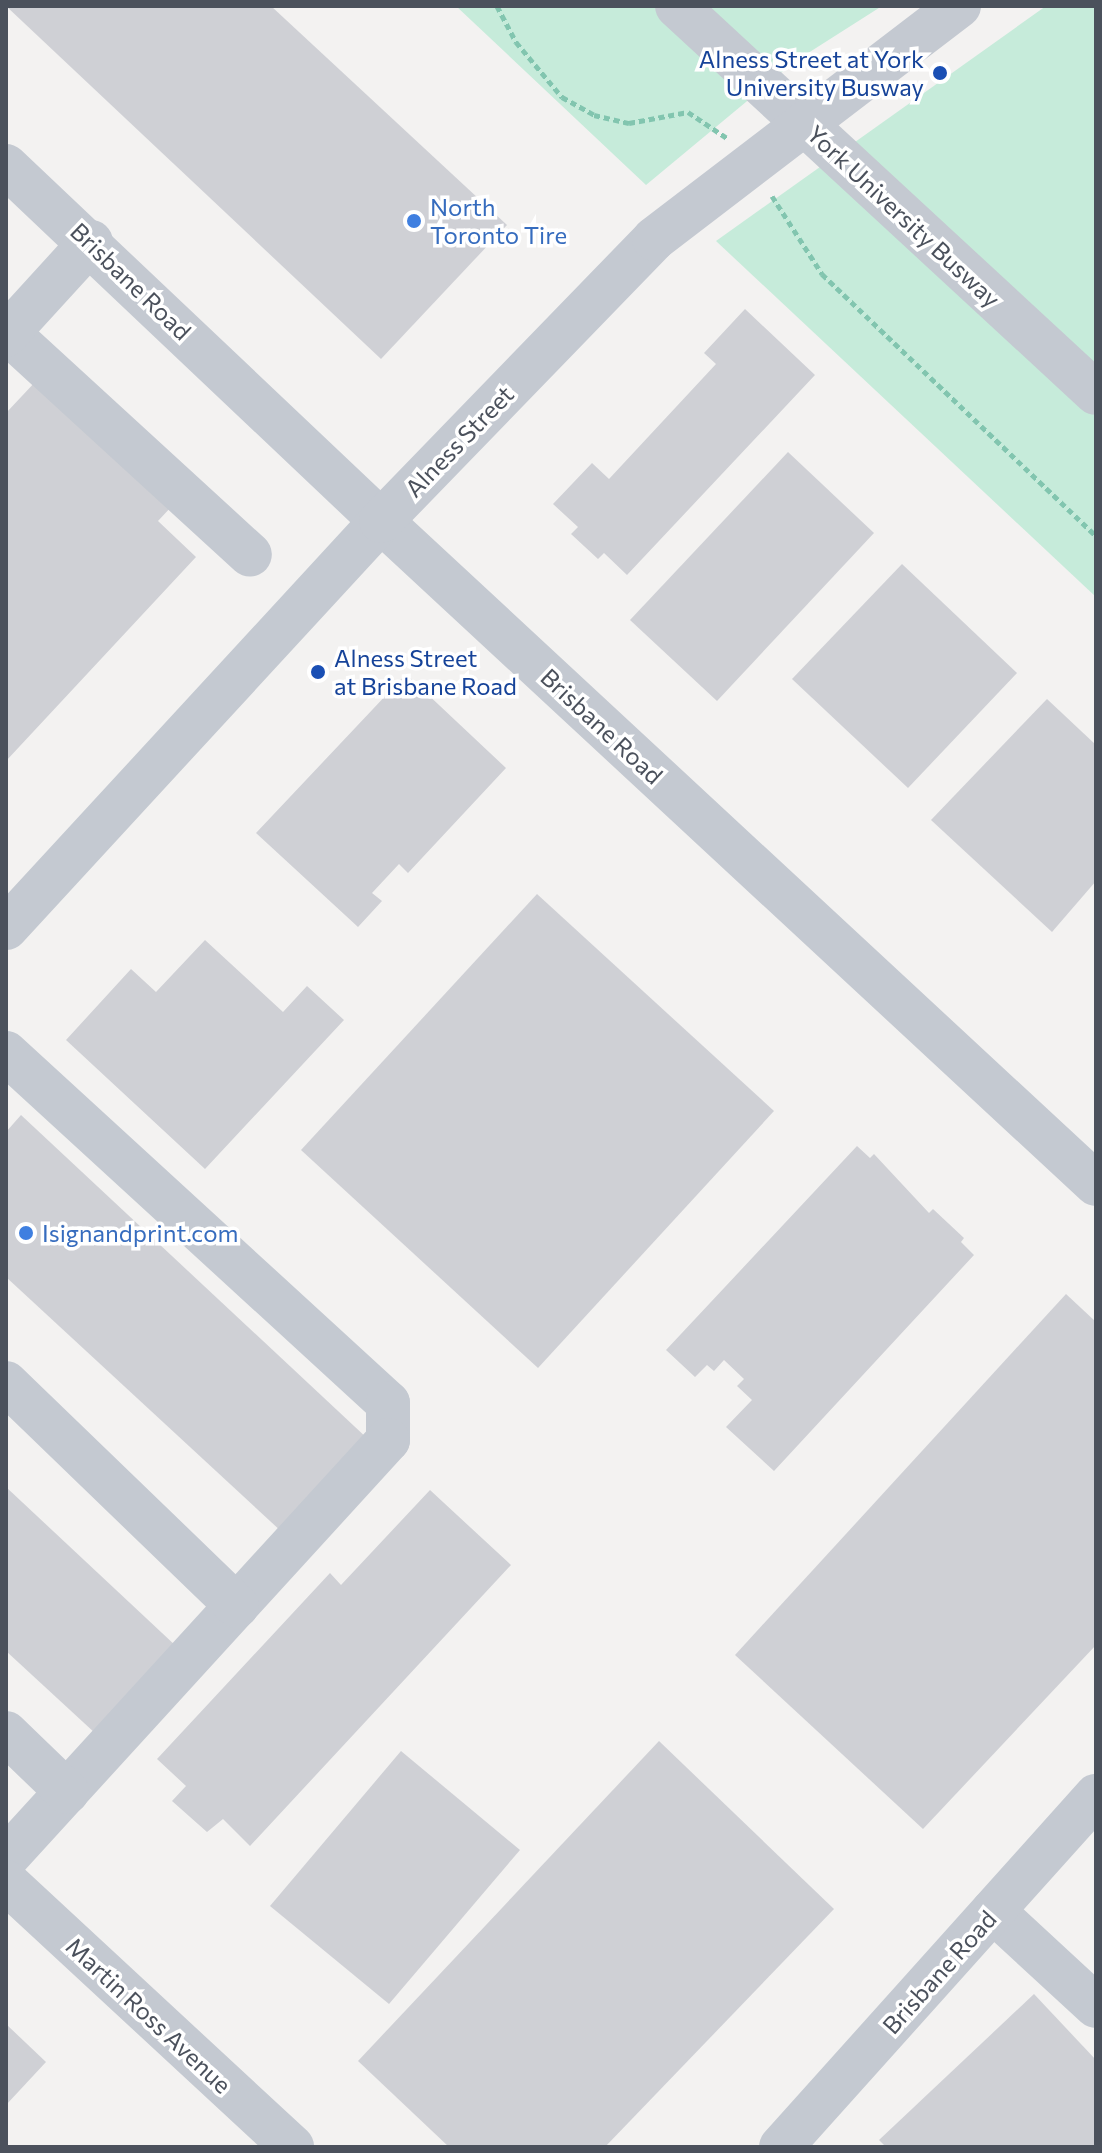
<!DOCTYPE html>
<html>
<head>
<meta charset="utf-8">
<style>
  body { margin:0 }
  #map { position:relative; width:1102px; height:2153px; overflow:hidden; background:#f3f2f1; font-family:Commissioner,sans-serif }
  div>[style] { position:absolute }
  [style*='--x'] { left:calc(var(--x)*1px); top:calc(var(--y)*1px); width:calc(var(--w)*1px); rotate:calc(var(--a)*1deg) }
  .green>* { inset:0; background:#c6ebda }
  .building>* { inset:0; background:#cfd0d5 }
  .path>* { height:5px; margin-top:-2.5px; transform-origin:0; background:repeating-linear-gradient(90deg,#82c5af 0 6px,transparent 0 10px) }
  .minor>* { height:44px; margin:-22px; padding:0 22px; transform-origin:22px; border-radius:22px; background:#c4c9d1 }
  .dots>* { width:22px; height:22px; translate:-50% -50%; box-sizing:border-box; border:4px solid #fff; border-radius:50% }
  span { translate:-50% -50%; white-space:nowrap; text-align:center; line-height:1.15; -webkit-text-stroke:7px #fff; paint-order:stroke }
  .transit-label { font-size:24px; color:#164399 }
  .right { translate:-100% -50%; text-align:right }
  .left { translate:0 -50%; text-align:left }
  .shop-label { font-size:24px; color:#366cbe }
  .street-label { font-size:24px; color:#4b515c }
  .frame { position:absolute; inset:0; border:8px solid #4b515c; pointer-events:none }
</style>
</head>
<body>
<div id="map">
  <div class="green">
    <div style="clip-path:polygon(456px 6px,882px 6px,794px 62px,646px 185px)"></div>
    <div style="clip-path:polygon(1046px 6px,1096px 6px,1096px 597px,716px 241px)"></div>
  </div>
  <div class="building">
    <div style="clip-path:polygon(6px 6px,271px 6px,507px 225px,381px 359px)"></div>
    <div style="clip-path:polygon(745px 309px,815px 375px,627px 575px,604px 553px,598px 559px,571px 534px,578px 527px,553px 504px,592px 463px,609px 479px,716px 364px,704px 353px)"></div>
    <div style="clip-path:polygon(37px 380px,172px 506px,158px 521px,196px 557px,6px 761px,6px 413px)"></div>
    <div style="clip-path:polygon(788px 452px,874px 533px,717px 701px,630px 620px)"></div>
    <div style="clip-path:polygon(902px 564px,1017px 673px,908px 788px,792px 679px)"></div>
    <div style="clip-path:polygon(406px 674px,506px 768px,408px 873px,399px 864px,372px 893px,382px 901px,358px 927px,256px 833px)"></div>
    <div style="clip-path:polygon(1047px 699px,1096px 745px,1096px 881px,1052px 932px,931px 820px)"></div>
    <div style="clip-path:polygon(537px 894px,774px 1111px,538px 1368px,301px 1150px)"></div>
    <div style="clip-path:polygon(205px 940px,283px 1012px,307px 986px,344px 1020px,205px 1169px,66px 1040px,131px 969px,156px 992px)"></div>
    <div style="clip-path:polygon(21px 1115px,369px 1440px,283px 1533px,6px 1277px,6px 1132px)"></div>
    <div style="clip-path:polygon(857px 1146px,870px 1158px,874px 1154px,929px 1213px,933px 1209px,964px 1238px,961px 1242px,974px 1255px,774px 1471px,726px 1427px,752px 1400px,737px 1386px,744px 1379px,724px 1360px,714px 1371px,707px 1365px,695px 1377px,666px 1350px)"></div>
    <div style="clip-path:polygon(1066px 1294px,1096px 1322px,1096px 1645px,923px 1829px,735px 1655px)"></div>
    <div style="clip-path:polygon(6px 1487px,177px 1647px,96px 1734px,6px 1651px)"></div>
    <div style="clip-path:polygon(430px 1490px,511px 1565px,250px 1846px,223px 1819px,207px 1832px,172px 1801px,186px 1786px,157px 1759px,330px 1573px,341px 1585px)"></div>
    <div style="clip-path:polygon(659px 1741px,834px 1909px,605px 2147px,449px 2147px,358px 2061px)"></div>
    <div style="clip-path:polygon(401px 1751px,520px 1850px,389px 2004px,270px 1906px)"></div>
    <div style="clip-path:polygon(1034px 1994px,1096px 2060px,1096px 2147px,886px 2147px,879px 2140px)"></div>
    <div style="clip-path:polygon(6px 2024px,46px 2062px,6px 2105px)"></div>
  </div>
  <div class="path">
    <div style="--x:497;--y:6;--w:41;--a:62.2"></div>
    <div style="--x:516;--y:42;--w:72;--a:50.1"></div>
    <div style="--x:562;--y:97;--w:37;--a:29"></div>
    <div style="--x:594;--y:115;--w:36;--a:13"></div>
    <div style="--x:629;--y:123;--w:60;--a:-10.6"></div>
    <div style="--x:688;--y:112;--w:47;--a:33.7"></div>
    <div style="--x:772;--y:196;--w:93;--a:57.3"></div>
    <div style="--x:822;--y:274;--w:379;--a:43.7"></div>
  </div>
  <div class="minor">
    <div style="--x:677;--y:6;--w:570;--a:42.73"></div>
    <div style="--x:6;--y:166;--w:516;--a:43.43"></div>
    <div style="--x:381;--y:521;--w:975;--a:42.84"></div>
    <div style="--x:8;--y:333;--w:328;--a:42.5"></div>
    <div style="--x:6;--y:335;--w:126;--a:-47.6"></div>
    <div style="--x:6;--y:928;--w:553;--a:-47.34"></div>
    <div style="--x:381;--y:521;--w:392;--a:-45.9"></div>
    <div style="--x:654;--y:239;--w:384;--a:-37.4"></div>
    <div style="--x:6;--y:1053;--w:518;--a:42.5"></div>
    <div style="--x:388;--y:1403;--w:37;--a:90"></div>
    <div style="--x:388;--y:1440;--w:566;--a:132.42"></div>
    <div style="--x:6;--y:1383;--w:321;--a:44"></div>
    <div style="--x:6;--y:1733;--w:85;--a:44"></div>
    <div style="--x:6;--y:1882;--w:390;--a:42.8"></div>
    <div style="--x:993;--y:1911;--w:140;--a:42.7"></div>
    <div style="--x:781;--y:2147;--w:472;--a:-48.1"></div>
  </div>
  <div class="dots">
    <div style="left:940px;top:73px;background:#1a4fb4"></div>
    <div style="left:414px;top:221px;background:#3f7fe0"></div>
    <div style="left:318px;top:672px;background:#1a4fb4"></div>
    <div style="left:26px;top:1233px;background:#3f7fe0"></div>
  </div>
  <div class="transit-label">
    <span class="right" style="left:924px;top:73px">Alness Street at York<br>University Busway</span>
    <span class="left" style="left:334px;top:672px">Alness Street<br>at Brisbane Road</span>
  </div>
  <div class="shop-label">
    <span class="left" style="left:430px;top:221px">North<br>Toronto Tire</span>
    <span class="left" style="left:42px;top:1233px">Isignandprint.com</span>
  </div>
  <div class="street-label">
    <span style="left:904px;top:216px;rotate:43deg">York University Busway</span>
    <span style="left:131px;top:281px;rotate:44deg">Brisbane Road</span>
    <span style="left:459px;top:441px;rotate:-46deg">Alness Street</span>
    <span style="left:602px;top:726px;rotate:43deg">Brisbane Road</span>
    <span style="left:939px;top:1972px;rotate:-48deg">Brisbane Road</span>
    <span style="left:149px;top:2015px;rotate:43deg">Martin Ross Avenue</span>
  </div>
  <div class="frame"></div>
</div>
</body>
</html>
